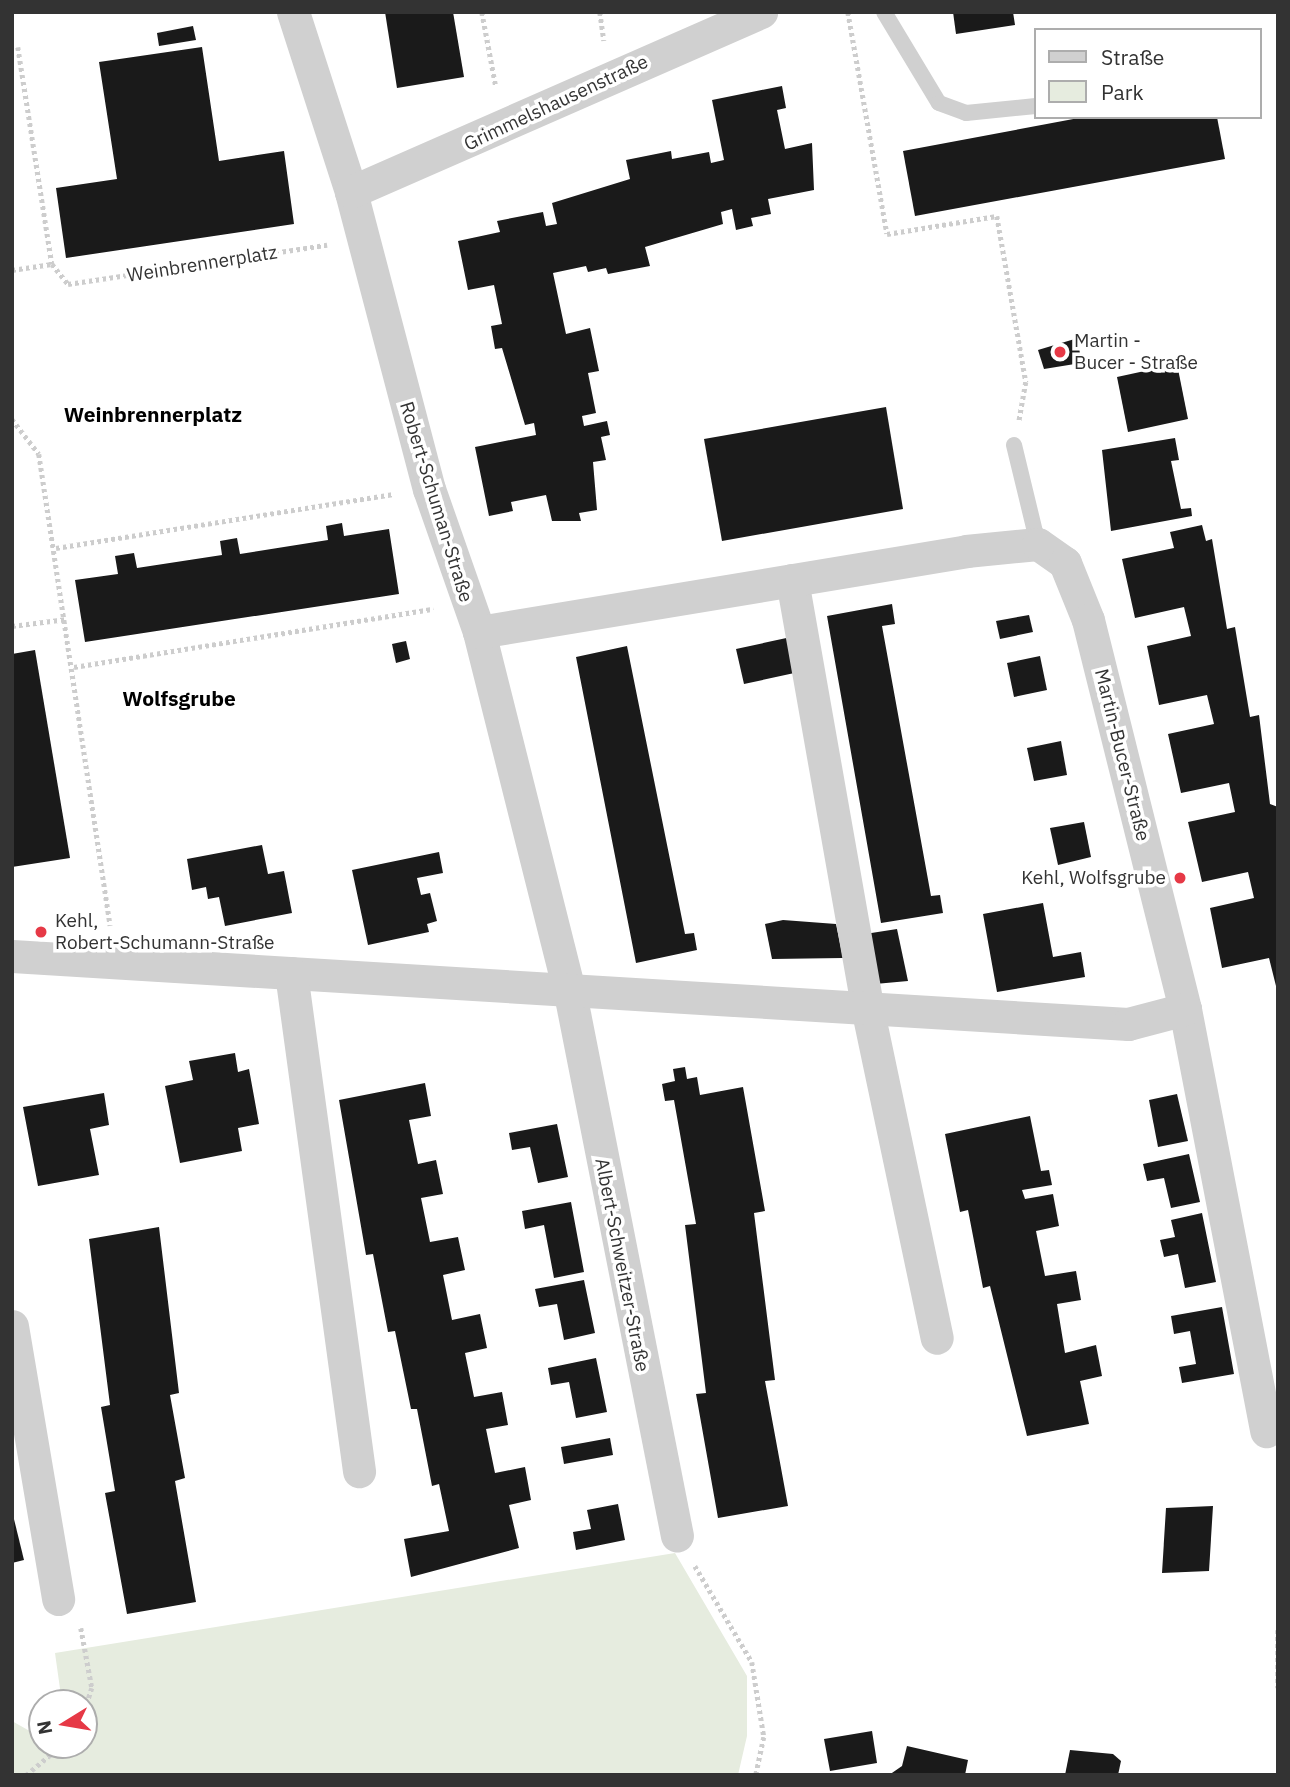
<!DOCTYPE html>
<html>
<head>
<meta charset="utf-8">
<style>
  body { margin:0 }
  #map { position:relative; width:1290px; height:1787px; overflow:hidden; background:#fff; font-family:"IBM Plex Sans",sans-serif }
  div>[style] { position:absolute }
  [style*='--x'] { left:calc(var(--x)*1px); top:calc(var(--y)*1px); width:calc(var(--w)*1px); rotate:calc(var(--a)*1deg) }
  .green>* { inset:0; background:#e6ecdf }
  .building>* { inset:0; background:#1a1a1a }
  .path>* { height:4.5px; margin-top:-2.25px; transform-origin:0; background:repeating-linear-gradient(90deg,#cdcdcd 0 3.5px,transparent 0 7px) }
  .lane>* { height:16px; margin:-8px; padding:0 8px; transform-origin:8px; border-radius:8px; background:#d0d0d0 }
  .street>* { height:33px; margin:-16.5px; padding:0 16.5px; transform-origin:16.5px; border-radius:16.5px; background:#d0d0d0 }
  .dots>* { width:19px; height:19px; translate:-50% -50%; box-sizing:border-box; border:4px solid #fff; border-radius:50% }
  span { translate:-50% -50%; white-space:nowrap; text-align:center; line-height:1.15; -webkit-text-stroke:7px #fff; paint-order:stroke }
  .street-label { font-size:19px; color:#333 }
  .poi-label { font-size:19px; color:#333 }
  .left { translate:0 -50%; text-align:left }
  .right { translate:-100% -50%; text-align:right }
  .neighbourhood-label { font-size:21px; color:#000; font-weight:700 }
  .frame { position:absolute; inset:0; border:14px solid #333; pointer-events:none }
  .legend { position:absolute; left:1034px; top:28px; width:228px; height:91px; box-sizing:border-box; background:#fff; border:2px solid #adadad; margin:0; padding:9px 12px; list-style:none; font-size:21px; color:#333 }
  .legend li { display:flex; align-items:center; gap:14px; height:35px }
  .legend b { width:35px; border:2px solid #adadad }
  .north { position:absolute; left:28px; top:1689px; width:70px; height:70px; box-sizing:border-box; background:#fff; border:2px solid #adadad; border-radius:50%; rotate:259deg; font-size:19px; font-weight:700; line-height:28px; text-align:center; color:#333 }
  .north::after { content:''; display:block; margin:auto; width:24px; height:32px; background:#e63946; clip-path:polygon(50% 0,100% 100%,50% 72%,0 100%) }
</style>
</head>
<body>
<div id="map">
  <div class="green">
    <div style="clip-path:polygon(675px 1553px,747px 1676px,747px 1736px,738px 1775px,12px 1775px,12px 1721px,42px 1738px,42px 1745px,69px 1752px,69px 1745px,84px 1745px,84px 1703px,62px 1703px,55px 1653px)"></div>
  </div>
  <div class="building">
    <div style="clip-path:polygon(385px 12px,453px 12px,464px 77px,397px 88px)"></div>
    <div style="clip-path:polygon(953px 12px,1013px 12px,1015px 25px,956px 34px)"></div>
    <div style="clip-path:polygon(193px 26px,196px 40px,159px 46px,157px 33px)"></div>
    <div style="clip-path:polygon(202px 47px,219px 161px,284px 151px,294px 224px,66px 258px,56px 188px,117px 179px,99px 62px)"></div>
    <div style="clip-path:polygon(782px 86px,786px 108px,777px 110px,785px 149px,812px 143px,814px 190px,768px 199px,771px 214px,751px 218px,753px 226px,736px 230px,732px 209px,721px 212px,723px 224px,645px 247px,650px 266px,608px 274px,606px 268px,588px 272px,586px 266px,553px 273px,566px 334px,590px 328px,599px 371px,588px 373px,596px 413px,582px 416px,584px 426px,607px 421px,610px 435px,601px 437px,606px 460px,593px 462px,597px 510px,579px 513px,581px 521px,552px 521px,546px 495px,511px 502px,513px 511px,489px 516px,475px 447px,536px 435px,534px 423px,525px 425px,502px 348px,495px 349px,491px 326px,502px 324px,494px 285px,468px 290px,458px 241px,500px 232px,497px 221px,543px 212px,546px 226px,557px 224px,552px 203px,630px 179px,626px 160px,671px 151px,672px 159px,709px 152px,711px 163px,724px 160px,712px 100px)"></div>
    <div style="clip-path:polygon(1084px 117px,1217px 117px,1225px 159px,915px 216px,903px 151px)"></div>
    <div style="clip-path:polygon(1078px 338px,1081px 363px,1044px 369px,1038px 350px)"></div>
    <div style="clip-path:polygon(1177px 364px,1188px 419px,1128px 432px,1117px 377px)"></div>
    <div style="clip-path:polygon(886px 407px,903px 509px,722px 541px,704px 439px)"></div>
    <div style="clip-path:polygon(1175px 438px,1179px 460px,1171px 461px,1181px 509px,1191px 508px,1192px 516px,1111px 531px,1102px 450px)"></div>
    <div style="clip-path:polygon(342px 523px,344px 536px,389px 529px,399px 594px,85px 642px,75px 580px,118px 574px,115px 556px,134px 553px,137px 568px,222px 555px,220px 541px,237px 538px,240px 554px,328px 540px,326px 526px)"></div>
    <div style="clip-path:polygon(1202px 525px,1206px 541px,1212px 539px,1227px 629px,1235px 627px,1250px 717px,1259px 715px,1270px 804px,1278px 807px,1276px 986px,1269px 958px,1222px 968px,1210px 908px,1254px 898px,1248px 872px,1202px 882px,1188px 822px,1235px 812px,1229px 783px,1181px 793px,1168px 734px,1214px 724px,1207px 695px,1159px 705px,1147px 646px,1191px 636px,1184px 607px,1135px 618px,1122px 559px,1174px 548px,1170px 532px)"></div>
    <div style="clip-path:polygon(892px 604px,895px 624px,882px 626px,931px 896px,940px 895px,943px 913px,881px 923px,827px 616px)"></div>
    <div style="clip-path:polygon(1029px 615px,1033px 632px,1000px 639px,996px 621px)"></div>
    <div style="clip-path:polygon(791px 637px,799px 672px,744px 684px,736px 649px)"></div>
    <div style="clip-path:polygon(406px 641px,410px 659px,396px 663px,392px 644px)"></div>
    <div style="clip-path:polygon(627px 646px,685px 934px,694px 933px,697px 950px,636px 963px,576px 657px)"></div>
    <div style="clip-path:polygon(35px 650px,70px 858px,12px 867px,12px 654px)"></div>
    <div style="clip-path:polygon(1040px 656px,1047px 690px,1014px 697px,1007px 663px)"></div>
    <div style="clip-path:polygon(1061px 741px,1067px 775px,1034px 781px,1027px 748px)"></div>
    <div style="clip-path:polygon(1084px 822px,1091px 857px,1058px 865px,1050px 828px)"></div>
    <div style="clip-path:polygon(262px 845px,268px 874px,284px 871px,292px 913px,225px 926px,219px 897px,208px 899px,206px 887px,192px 890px,187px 859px)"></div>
    <div style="clip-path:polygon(439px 852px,443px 873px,417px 878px,421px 895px,430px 893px,437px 921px,427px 924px,429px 932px,368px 945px,352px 870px)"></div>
    <div style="clip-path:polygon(1043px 903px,1053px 957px,1081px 952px,1085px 977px,997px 992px,983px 914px)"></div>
    <div style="clip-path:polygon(783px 920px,836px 924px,843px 958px,772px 959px,765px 924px)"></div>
    <div style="clip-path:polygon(897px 929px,908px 981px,875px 984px,865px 934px)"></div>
    <div style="clip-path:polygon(235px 1053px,238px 1072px,249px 1069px,259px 1124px,238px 1128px,242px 1151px,180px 1163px,165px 1086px,193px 1080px,189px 1061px)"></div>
    <div style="clip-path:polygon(685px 1067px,687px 1079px,697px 1077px,700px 1095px,743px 1087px,765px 1211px,754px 1213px,775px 1380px,765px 1381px,788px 1506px,718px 1518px,696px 1394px,706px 1393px,685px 1225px,696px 1224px,674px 1100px,665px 1101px,662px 1084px,675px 1081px,673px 1069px)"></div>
    <div style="clip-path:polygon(425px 1083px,431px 1116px,409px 1120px,418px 1164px,436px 1160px,443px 1194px,421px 1198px,430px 1242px,458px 1237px,465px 1270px,443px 1275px,452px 1320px,480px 1314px,487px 1348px,465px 1353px,474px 1397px,502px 1392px,508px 1425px,486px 1429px,495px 1473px,525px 1467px,531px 1500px,509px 1505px,519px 1548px,411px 1577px,404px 1539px,449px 1531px,439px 1484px,432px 1486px,417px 1409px,411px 1409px,395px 1331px,388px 1332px,373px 1254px,366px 1255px,339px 1100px)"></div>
    <div style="clip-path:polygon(104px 1093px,109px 1125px,90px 1129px,99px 1175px,38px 1186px,23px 1107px)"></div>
    <div style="clip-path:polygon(1177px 1094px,1188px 1141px,1158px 1147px,1149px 1100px)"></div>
    <div style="clip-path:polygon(1030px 1116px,1041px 1171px,1049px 1170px,1052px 1185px,1022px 1190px,1025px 1199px,1053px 1194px,1059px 1226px,1036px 1231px,1045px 1276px,1076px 1271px,1081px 1300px,1057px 1304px,1065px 1353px,1096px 1345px,1102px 1376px,1080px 1381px,1089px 1424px,1027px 1436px,990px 1286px,983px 1288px,968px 1210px,960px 1212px,945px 1134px)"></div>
    <div style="clip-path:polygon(557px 1124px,568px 1177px,538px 1183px,530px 1147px,512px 1150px,509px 1133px)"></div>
    <div style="clip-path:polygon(1189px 1154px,1200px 1202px,1171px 1208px,1164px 1178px,1147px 1181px,1143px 1164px)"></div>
    <div style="clip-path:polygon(571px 1202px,584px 1272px,554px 1278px,544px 1225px,525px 1229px,522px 1211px)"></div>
    <div style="clip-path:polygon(1202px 1213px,1216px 1282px,1185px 1288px,1178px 1254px,1164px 1257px,1160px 1240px,1175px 1237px,1171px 1220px)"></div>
    <div style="clip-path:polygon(159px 1227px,179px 1393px,170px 1395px,185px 1478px,175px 1481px,196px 1602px,127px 1614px,105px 1493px,115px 1491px,101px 1407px,110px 1405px,89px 1239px)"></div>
    <div style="clip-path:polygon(584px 1280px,595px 1333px,564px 1340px,557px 1304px,539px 1307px,535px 1289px)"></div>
    <div style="clip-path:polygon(1222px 1307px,1234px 1374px,1182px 1383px,1179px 1367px,1196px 1364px,1190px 1331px,1174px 1334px,1171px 1316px)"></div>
    <div style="clip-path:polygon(596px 1358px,607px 1412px,576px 1418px,569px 1382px,551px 1385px,548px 1368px)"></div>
    <div style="clip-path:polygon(610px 1438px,613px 1455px,564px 1464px,561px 1447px)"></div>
    <div style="clip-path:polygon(618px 1504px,625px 1540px,576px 1550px,573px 1532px,591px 1529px,587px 1510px)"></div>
    <div style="clip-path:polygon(1213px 1506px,1209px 1571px,1162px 1573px,1166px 1508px)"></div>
    <div style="clip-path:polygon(12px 1511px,24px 1560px,12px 1563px)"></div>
    <div style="clip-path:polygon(872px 1731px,877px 1763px,830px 1771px,824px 1739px)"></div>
    <div style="clip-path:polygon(907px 1746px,968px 1760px,965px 1775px,889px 1775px,902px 1766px)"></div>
    <div style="clip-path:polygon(1070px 1750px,1113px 1754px,1121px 1761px,1118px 1775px,1065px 1775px)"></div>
  </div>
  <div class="path">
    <div style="--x:482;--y:12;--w:76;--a:79.4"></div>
    <div style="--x:600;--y:12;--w:29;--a:82"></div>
    <div style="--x:848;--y:12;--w:225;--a:80"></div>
    <div style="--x:887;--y:234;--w:111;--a:-9.3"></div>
    <div style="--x:997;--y:216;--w:169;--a:80.1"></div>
    <div style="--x:1026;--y:382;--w:39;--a:100"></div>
    <div style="--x:18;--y:47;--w:220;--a:81.1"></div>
    <div style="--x:52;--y:264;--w:26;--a:51"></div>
    <div style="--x:68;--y:284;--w:262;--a:-8.6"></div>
    <div style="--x:12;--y:270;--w:40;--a:-8.5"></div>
    <div style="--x:12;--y:419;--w:44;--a:52.4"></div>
    <div style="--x:39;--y:454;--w:477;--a:81.4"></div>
    <div style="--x:56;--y:548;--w:342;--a:-9.1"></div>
    <div style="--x:12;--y:626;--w:55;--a:-7.3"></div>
    <div style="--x:74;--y:667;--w:364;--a:-9.2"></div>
    <div style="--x:695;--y:1566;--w:112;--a:59.3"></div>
    <div style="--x:752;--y:1662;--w:76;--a:80.9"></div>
    <div style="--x:764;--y:1737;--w:39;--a:102"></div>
    <div style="--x:81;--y:1628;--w:61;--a:79.6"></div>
    <div style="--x:92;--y:1688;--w:26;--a:108"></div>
    <div style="--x:1278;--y:1630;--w:58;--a:90"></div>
    <div style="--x:26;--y:1775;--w:47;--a:-39.8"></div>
  </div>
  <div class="lane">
    <div style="--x:884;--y:12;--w:106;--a:58.9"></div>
    <div style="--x:939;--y:103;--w:29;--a:20"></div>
    <div style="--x:966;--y:113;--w:70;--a:-5.7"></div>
    <div style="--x:1014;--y:445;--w:102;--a:76.4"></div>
  </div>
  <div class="street">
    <div style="--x:293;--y:12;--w:189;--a:72.1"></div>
    <div style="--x:351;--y:192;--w:307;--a:75.3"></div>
    <div style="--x:429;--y:489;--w:151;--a:70.7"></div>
    <div style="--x:479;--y:632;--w:372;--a:75.9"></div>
    <div style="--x:570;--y:993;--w:553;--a:78.85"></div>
    <div style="--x:351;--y:192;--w:448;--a:-23.7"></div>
    <div style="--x:792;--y:580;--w:434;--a:80"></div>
    <div style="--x:867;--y:1007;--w:338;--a:78.1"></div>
    <div style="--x:479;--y:632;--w:494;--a:-9.4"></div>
    <div style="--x:966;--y:551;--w:72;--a:-5.6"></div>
    <div style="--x:1038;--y:544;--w:33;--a:35"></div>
    <div style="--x:1065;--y:563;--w:61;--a:68"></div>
    <div style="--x:1088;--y:620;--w:401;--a:76"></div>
    <div style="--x:1185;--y:1009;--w:430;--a:79.1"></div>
    <div style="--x:12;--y:956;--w:1118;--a:3.49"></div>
    <div style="--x:1128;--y:1024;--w:59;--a:-14.7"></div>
    <div style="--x:291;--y:973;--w:503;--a:82.22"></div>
    <div style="--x:12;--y:1326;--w:277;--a:80.4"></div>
  </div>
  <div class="dots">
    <div style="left:1060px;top:352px;background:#e63946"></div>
    <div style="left:1180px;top:878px;background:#e63946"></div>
    <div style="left:41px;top:932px;background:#e63946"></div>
  </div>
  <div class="street-label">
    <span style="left:556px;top:103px;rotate:-25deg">Grimmelshausenstraße</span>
    <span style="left:202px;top:264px;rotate:-9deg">Weinbrennerplatz</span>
    <span style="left:436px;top:502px;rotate:73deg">Robert-Schuman-Straße</span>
    <span style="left:1122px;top:755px;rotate:76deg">Martin-Bucer-Straße</span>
    <span style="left:622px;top:1265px;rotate:79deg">Albert-Schweitzer-Straße</span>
  </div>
  <div class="poi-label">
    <span class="left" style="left:1074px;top:352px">Martin -<br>Bucer - Straße</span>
    <span class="right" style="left:1166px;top:878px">Kehl, Wolfsgrube</span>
    <span class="left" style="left:55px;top:932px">Kehl,<br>Robert-Schumann-Straße</span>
  </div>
  <div class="neighbourhood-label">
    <span style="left:153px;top:414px">Weinbrennerplatz</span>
    <span style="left:179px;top:698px">Wolfsgrube</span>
  </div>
  <div class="frame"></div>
  <ul class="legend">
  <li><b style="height:9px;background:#d0d0d0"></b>Straße</li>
  <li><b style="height:19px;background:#e6ecdf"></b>Park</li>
  </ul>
  <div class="north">N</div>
</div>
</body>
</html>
